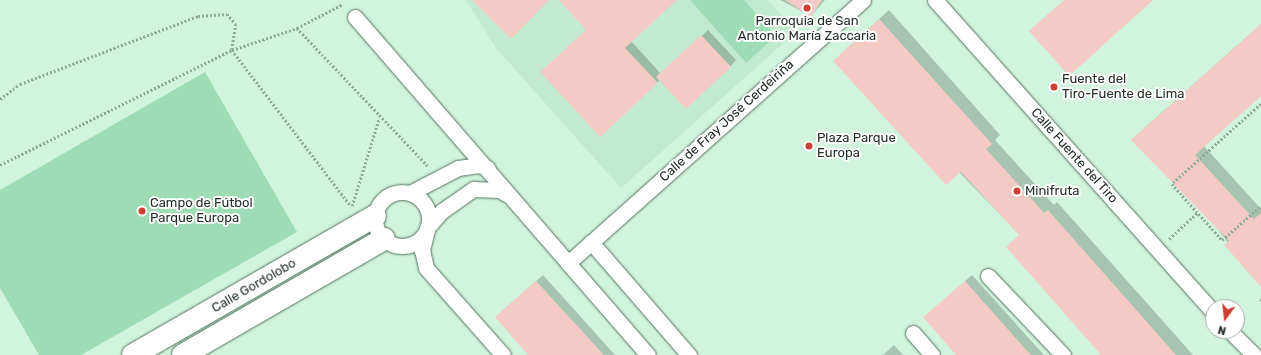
<!DOCTYPE html>
<html>
<head>
<meta charset="utf-8">
<style>
  body { margin:0 }
  #map { position:relative; width:1261px; height:355px; overflow:hidden; background:#d1f4de; font-family:Rubik,sans-serif }
  div>[style] { position:absolute }
  [style*='--x'] { left:calc(var(--x)*1px); top:calc(var(--y)*1px); width:calc(var(--w)*1px); rotate:calc(var(--a)*1deg) }
  .built>* { inset:0; background:#c1ead0 }
  .green>* { inset:0; background:#9edcb6 }
  .shadow>* { inset:0; background:#0003 }
  .building>* { inset:0; background:#f3cbc4 }
  .path>* { height:2.5px; margin-top:-1.25px; transform-origin:0; background:repeating-linear-gradient(90deg,#90ab9a 0 2px,transparent 0 4px) }
  .roads { filter:drop-shadow(0 0 1px #53725f) drop-shadow(0 0 1px #53725f) }
  .street>* { height:15px; margin:-7.5px; padding:0 7.5px; transform-origin:7.5px; border-radius:7.5px; background:#fff }
  .street>.ring { margin:-7.5px; padding:0; box-sizing:content-box; background:none; border:15px solid #fff; border-radius:50% }
  .secondary>* { height:22px; margin:-11px; padding:0 11px; transform-origin:11px; border-radius:11px; background:#fff }
  .dots>* { width:11px; height:11px; translate:-50% -50%; box-sizing:border-box; border:2px solid #fff; border-radius:50% }
  span { translate:-50% -50%; white-space:nowrap; text-align:center; line-height:1.15; -webkit-text-stroke:4px #fff; paint-order:stroke }
  .poi-label { font-size:13px; color:#233028 }
  .left { translate:0 -50%; text-align:left }
  .street-label { font-size:13px; color:#233028 }
  .north { position:absolute; left:1205px; top:299px; width:40px; height:40px; box-sizing:border-box; background:#fff; border:1px solid #a7aca9; border-radius:50%; rotate:195deg; font-size:11px; font-weight:700; line-height:16px; text-align:center; color:#233028 }
  .north::after { content:''; display:block; margin:auto; width:14px; height:18px; background:#cc3f32; clip-path:polygon(50% 0,100% 100%,50% 72%,0 100%) }
</style>
</head>
<body>
<div id="map">
  <div class="built">
    <div style="clip-path:polygon(466px 0,768px 0,796px 32px,621px 188px,496px 48px)"></div>
  </div>
  <div class="green">
    <div style="clip-path:polygon(690px 0,744px 0,776px 36px,746px 63px)"></div>
    <div style="clip-path:polygon(205px 72px,297px 232px,81px 355px,39px 355px,0 288px,0 190px)"></div>
  </div>
  <div class="shadow">
    <div style="clip-path:polygon(560px 0,675px 0,631px 41px,661px 74px,708px 30px,736px 60px,730px 67px,660px 80px,600px 135px,587px 29px)"></div>
    <div style="clip-path:polygon(780px 0,825px 0,811px 16px)"></div>
    <div style="clip-path:polygon(889px 10px,1000px 135px,995px 140px,1054px 205px,1057px 202px,1193px 355px,1103px 355px,1020px 235px,843px 52px)"></div>
    <div style="clip-path:polygon(1261px 24px,1261px 95px,1204px 146px,1261px 209px,1261px 285px,1141px 131px)"></div>
    <div style="clip-path:polygon(543px 275px,615px 355px,529px 355px,502px 311px)"></div>
    <div style="clip-path:polygon(972px 275px,1044px 355px,958px 355px,931px 311px)"></div>
    <div style="clip-path:polygon(894px 345px,903px 355px,883px 355px)"></div>
  </div>
  <div class="building">
    <div style="clip-path:polygon(472px 0,549px 0,511px 39px)"></div>
    <div style="clip-path:polygon(559px 0,677px 0,625px 48px,658px 83px,600px 137px,540px 72px,586px 30px)"></div>
    <div style="clip-path:polygon(785px 0,822px 0,811px 17px)"></div>
    <div style="clip-path:polygon(1064px 0,1153px 0,1069px 76px,1029px 31px)"></div>
    <div style="clip-path:polygon(879px 19px,992px 144px,986px 149px,1044px 213px,1048px 210px,1176px 355px,1101px 355px,1006px 247px,1019px 235px,961px 172px,946px 185px,833px 61px)"></div>
    <div style="clip-path:polygon(1261px 24px,1261px 96px,1195px 155px,1254px 219px,1261px 213px,1261px 287px,1224px 245px,1229px 241px,1131px 140px)"></div>
    <div style="clip-path:polygon(701px 35px,731px 67px,686px 109px,656px 77px)"></div>
    <div style="clip-path:polygon(536px 281px,559px 306px,604px 355px,528px 355px,495px 317px)"></div>
    <div style="clip-path:polygon(965px 281px,1012px 334px,1031px 355px,956px 355px,923px 317px)"></div>
  </div>
  <div class="path">
    <div style="--x:297;--y:28;--w:190;--a:46.5"></div>
    <div style="--x:0;--y:99;--w:25;--a:-37"></div>
    <div style="--x:20;--y:84;--w:191;--a:-20.9"></div>
    <div style="--x:198;--y:16;--w:29;--a:-4"></div>
    <div style="--x:227;--y:14;--w:13;--a:48"></div>
    <div style="--x:236;--y:24;--w:26;--a:99"></div>
    <div style="--x:232;--y:50;--w:196;--a:52.7"></div>
    <div style="--x:1261;--y:104;--w:120;--a:138"></div>
    <div style="--x:1172;--y:184;--w:75;--a:48.2"></div>
    <div style="--x:1222;--y:240;--w:52;--a:-41.1"></div>
    <div style="--x:0;--y:165;--w:259;--a:-26.4"></div>
    <div style="--x:232;--y:50;--w:69;--a:-18.7"></div>
    <div style="--x:297;--y:28;--w:52;--a:-27.6"></div>
    <div style="--x:352;--y:206;--w:92;--a:-72.9"></div>
    <div style="--x:1169;--y:239;--w:38;--a:-43"></div>
    <div style="--x:1261;--y:299;--w:2;--a:90"></div>
  </div>
  <div class="roads">
    <div class="street">
      <div style="--x:935;--y:0;--w:418;--a:48.3"></div>
      <div style="--x:355;--y:17;--w:325;--a:49.1"></div>
      <div style="--x:568;--y:263;--w:395;--a:-41.7"></div>
      <div class="ring" style="left:375px;top:192px;width:39px;height:39px"></div>
      <div style="--x:410;--y:193;--w:54;--a:-27.5"></div>
      <div style="--x:458;--y:168;--w:21;--a:-8"></div>
      <div style="--x:479;--y:165;--w:9;--a:18"></div>
      <div style="--x:427;--y:228;--w:23;--a:-49"></div>
      <div style="--x:442;--y:211;--w:38;--a:-35"></div>
      <div style="--x:473;--y:189;--w:26;--a:2"></div>
      <div style="--x:499;--y:190;--w:13;--a:29"></div>
      <div style="--x:427;--y:230;--w:21;--a:104"></div>
      <div style="--x:422;--y:250;--w:18;--a:77"></div>
      <div style="--x:426;--y:268;--w:116;--a:48.5"></div>
      <div style="--x:591;--y:242;--w:150;--a:49.1"></div>
      <div style="--x:568;--y:263;--w:122;--a:49"></div>
      <div style="--x:988;--y:276;--w:109;--a:46.5"></div>
      <div style="--x:1230;--y:331;--w:34;--a:45"></div>
      <div style="--x:913;--y:333;--w:29;--a:49"></div>
    </div>
    <div class="secondary">
      <div style="--x:133;--y:355;--w:279;--a:-29.9"></div>
      <div style="--x:183;--y:355;--w:232;--a:-30"></div>
    </div>
  </div>
  <div class="dots">
    <div style="left:807px;top:8px;background:#cc3f32"></div>
    <div style="left:1054px;top:87px;background:#cc3f32"></div>
    <div style="left:809px;top:146px;background:#cc3f32"></div>
    <div style="left:1017px;top:191px;background:#cc3f32"></div>
    <div style="left:142px;top:211px;background:#cc3f32"></div>
  </div>
  <div class="poi-label">
    <span style="left:807px;top:29px">Parroquia de San<br>Antonio María Zaccaria</span>
    <span class="left" style="left:1062px;top:87px">Fuente del<br>Tiro-Fuente de Lima</span>
    <span class="left" style="left:817px;top:146px">Plaza Parque<br>Europa</span>
    <span class="left" style="left:1025px;top:191px">Minifruta</span>
    <span class="left" style="left:150px;top:211px">Campo de Fútbol<br>Parque Europa</span>
  </div>
  <div class="street-label">
    <span style="left:727px;top:121px;rotate:-42deg">Calle de Fray José Cerdeiriña</span>
    <span style="left:1074px;top:156px;rotate:48deg">Calle Fuente del Tiro</span>
    <span style="left:254px;top:286px;rotate:-30deg">Calle Gordolobo</span>
  </div>
  <div class="north">N</div>
</div>
</body>
</html>
